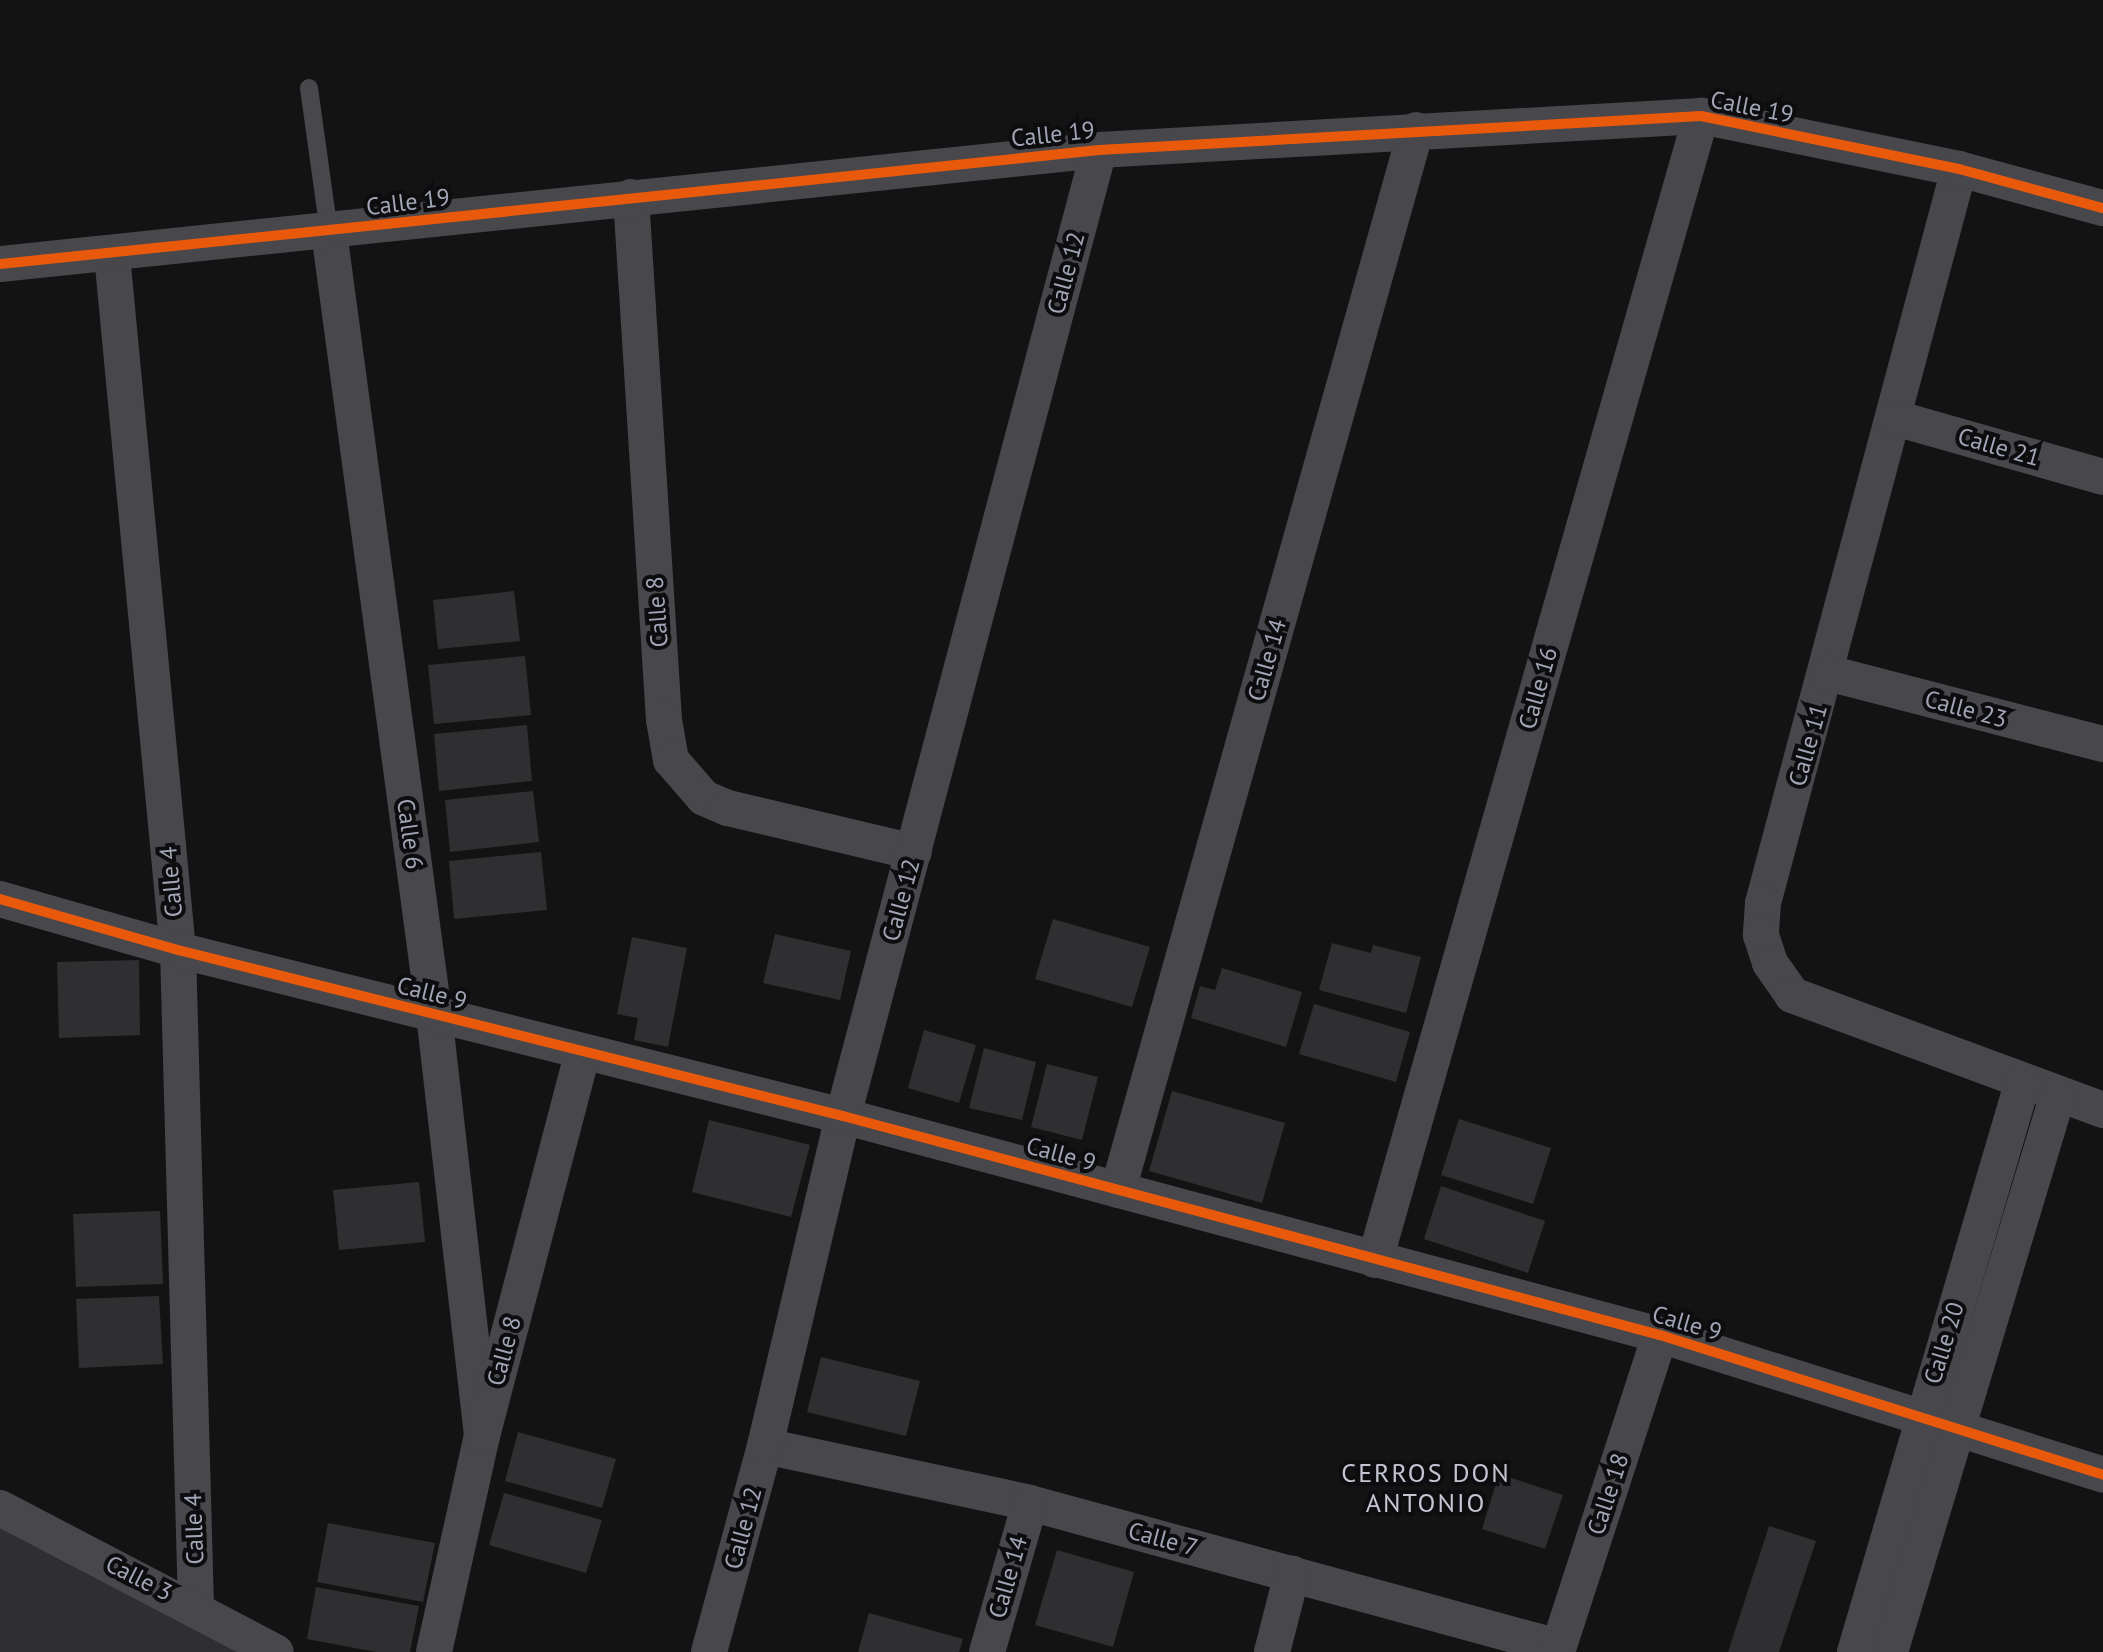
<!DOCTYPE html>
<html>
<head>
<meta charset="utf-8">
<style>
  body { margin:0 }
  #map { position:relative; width:2103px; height:1652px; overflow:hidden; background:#131313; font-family:"PT Sans",sans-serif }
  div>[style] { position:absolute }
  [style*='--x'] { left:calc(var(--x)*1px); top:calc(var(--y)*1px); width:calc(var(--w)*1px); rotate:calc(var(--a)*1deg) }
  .building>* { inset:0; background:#2f2f31 }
  .service>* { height:18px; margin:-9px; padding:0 9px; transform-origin:9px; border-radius:9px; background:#47474c }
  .minor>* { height:36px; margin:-18px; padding:0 18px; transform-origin:18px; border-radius:18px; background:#47474c }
  .cycleway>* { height:10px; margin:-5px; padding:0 5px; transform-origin:5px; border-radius:5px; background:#e8590c }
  span { translate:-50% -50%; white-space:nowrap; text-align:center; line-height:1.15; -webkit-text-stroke:8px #0d0d0f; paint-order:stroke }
  .street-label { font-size:24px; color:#a2a5b6 }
  .neighbourhood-label { font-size:26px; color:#c4c5d2; letter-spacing:2px }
</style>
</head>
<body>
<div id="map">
  <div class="building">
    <div style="clip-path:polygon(514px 591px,520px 641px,438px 649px,433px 600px)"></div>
    <div style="clip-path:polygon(525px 656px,531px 715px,434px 724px,428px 665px)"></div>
    <div style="clip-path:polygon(527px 725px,532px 781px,439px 791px,434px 734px)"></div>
    <div style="clip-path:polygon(533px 791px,539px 842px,450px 852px,445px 800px)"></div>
    <div style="clip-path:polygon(541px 852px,547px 910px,454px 919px,449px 861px)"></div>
    <div style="clip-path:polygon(1053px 919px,1150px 947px,1132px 1007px,1035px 979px)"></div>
    <div style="clip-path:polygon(775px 934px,851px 951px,840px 1000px,763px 983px)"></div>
    <div style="clip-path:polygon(632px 937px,687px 948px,668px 1047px,634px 1040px,638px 1018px,617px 1014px)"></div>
    <div style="clip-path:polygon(1332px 943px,1371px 953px,1373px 945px,1421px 957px,1406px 1013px,1319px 990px)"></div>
    <div style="clip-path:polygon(139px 960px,140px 1035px,59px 1038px,57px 962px)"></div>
    <div style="clip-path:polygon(1222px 968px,1302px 992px,1286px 1047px,1191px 1018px,1200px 986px,1215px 990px)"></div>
    <div style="clip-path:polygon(1314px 1004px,1410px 1032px,1396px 1082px,1299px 1054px)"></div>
    <div style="clip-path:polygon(924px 1030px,976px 1045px,959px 1103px,908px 1088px)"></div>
    <div style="clip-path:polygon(984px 1048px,1036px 1062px,1022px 1120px,969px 1108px)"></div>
    <div style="clip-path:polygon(1047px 1064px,1098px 1077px,1082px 1140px,1031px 1127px)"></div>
    <div style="clip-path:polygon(1172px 1091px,1285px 1123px,1262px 1203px,1149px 1171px)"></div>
    <div style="clip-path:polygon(1459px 1119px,1551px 1148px,1533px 1204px,1441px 1175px)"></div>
    <div style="clip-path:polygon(709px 1120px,810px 1145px,791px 1217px,692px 1192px)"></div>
    <div style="clip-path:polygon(419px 1182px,425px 1242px,339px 1250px,333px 1190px)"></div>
    <div style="clip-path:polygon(1441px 1186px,1545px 1221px,1528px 1273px,1424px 1239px)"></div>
    <div style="clip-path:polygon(160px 1211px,163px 1284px,76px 1287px,73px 1214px)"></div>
    <div style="clip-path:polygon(159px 1296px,163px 1364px,79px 1368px,76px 1299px)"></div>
    <div style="clip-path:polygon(821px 1357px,920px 1381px,906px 1436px,807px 1412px)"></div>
    <div style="clip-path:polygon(518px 1432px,616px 1459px,602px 1508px,505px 1481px)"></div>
    <div style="clip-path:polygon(1499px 1474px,1563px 1495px,1545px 1549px,1482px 1529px)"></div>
    <div style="clip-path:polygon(504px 1493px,602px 1520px,586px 1573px,489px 1545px)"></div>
    <div style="clip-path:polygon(0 1520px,239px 1652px,0 1652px)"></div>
    <div style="clip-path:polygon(328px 1523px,435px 1543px,423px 1602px,317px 1582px)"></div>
    <div style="clip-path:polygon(1769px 1526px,1816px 1541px,1779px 1652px,1728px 1652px)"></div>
    <div style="clip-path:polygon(1057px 1550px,1134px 1572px,1113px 1647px,1035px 1625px)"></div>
    <div style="clip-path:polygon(316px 1587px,419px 1606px,410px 1652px,376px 1652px,307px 1639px)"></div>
    <div style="clip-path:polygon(869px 1613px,963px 1639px,959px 1652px,858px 1652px)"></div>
  </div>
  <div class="service">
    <div style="--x:309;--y:88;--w:145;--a:82.1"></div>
  </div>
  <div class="minor">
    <div style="--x:1959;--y:169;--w:760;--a:104.95"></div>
    <div style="--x:1763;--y:903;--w:32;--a:94"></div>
    <div style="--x:1761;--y:935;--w:29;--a:72"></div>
    <div style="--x:1770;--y:963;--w:39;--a:55"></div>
    <div style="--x:1792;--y:995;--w:332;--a:20.3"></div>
    <div style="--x:631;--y:197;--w:524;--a:86.39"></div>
    <div style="--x:664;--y:720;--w:41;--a:80.1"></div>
    <div style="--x:671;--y:760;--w:50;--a:49"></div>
    <div style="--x:704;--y:798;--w:26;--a:23"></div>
    <div style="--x:728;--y:808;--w:191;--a:13.3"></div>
    <div style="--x:329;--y:232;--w:789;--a:82.35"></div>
    <div style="--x:434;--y:1014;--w:425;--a:83.5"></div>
    <div style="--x:112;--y:255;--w:698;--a:84.58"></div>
    <div style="--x:178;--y:950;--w:657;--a:88.43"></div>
    <div style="--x:0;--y:264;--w:1105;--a:-5.92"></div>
    <div style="--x:1099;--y:150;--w:603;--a:-3.23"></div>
    <div style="--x:1701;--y:116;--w:263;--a:11.6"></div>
    <div style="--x:1959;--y:169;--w:149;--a:15.2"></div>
    <div style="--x:1895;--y:418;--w:216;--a:15.8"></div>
    <div style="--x:1828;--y:673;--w:284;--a:14.5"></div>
    <div style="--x:0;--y:899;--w:185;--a:16"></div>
    <div style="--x:178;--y:950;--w:685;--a:14.02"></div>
    <div style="--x:843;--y:1116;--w:846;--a:15.01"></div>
    <div style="--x:1660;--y:1335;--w:465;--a:17.5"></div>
    <div style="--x:1118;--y:1190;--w:1101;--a:-74.3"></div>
    <div style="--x:1375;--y:1260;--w:1190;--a:-74.09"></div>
    <div style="--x:765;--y:1446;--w:271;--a:12.1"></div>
    <div style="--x:1030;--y:1503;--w:547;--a:15.26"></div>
    <div style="--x:0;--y:1508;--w:311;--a:27.6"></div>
    <div style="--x:434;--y:1652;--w:221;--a:-77.5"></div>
    <div style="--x:482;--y:1436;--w:397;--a:-75.3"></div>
    <div style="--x:709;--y:1652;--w:213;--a:-74.8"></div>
    <div style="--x:765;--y:1446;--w:339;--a:-76.7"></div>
    <div style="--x:843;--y:1116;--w:999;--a:-75.16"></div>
    <div style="--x:987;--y:1652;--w:155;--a:-73.9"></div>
    <div style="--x:1272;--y:1652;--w:81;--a:-75.6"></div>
    <div style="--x:1557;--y:1652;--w:333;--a:-72"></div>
    <div style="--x:1855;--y:1652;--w:595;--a:-73.61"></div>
    <div style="--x:1890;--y:1652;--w:583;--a:-73.24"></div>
  </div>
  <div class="cycleway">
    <div style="--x:0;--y:264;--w:1105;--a:-5.92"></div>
    <div style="--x:1099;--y:150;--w:603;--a:-3.23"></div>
    <div style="--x:1701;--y:116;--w:263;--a:11.6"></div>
    <div style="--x:1959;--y:169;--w:149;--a:15.2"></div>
    <div style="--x:0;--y:899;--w:185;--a:16"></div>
    <div style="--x:178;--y:950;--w:685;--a:14.02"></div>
    <div style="--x:843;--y:1116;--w:846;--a:15.01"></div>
    <div style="--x:1660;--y:1335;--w:465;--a:17.5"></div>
  </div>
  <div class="street-label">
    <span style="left:1752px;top:107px;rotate:11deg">Calle 19</span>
    <span style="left:1053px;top:134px;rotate:-6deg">Calle 19</span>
    <span style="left:408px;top:202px;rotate:-7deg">Calle 19</span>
    <span style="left:1066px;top:273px;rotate:-75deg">Calle 12</span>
    <span style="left:1999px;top:447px;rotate:16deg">Calle 21</span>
    <span style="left:657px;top:612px;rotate:-94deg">Calle 8</span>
    <span style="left:1267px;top:660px;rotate:-74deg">Calle 14</span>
    <span style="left:1538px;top:688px;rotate:-74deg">Calle 16</span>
    <span style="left:1966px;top:709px;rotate:15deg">Calle 23</span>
    <span style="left:1808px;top:745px;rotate:-74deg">Calle 11</span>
    <span style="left:410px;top:834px;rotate:82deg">Calle 6</span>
    <span style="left:171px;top:882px;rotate:-95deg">Calle 4</span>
    <span style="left:901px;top:900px;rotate:-75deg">Calle 12</span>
    <span style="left:432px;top:993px;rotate:14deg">Calle 9</span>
    <span style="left:1061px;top:1154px;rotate:15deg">Calle 9</span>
    <span style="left:1687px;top:1323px;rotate:16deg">Calle 9</span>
    <span style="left:1944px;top:1343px;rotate:-73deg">Calle 20</span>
    <span style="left:504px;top:1351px;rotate:-75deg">Calle 8</span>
    <span style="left:1608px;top:1494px;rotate:-72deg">Calle 18</span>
    <span style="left:743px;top:1528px;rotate:-75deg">Calle 12</span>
    <span style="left:194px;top:1529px;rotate:-92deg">Calle 4</span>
    <span style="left:1163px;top:1539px;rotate:15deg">Calle 7</span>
    <span style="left:1008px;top:1577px;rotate:-74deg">Calle 14</span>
    <span style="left:139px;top:1578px;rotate:27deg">Calle 3</span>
  </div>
  <div class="neighbourhood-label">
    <span style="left:1426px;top:1488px">CERROS DON<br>ANTONIO</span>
  </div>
</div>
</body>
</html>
